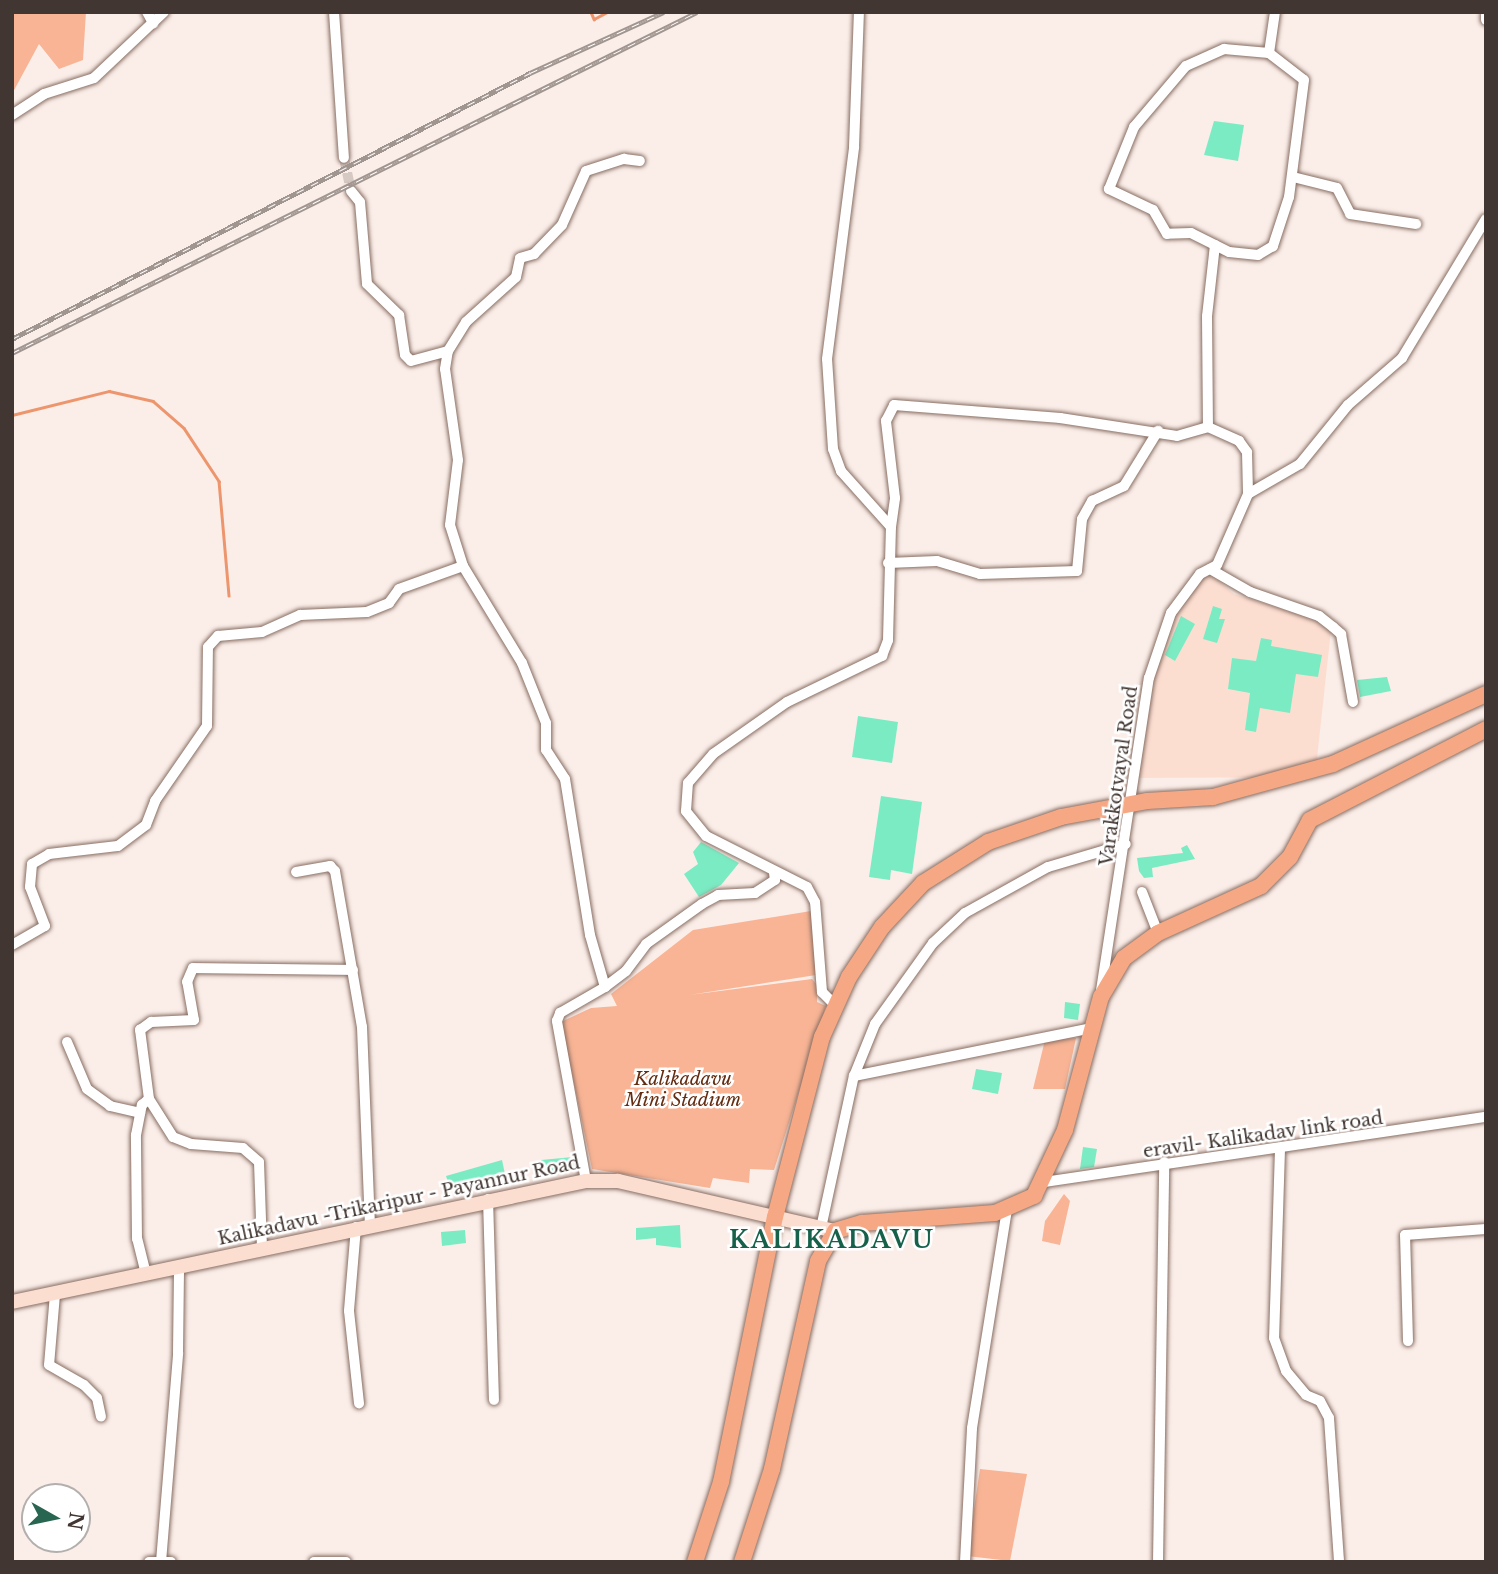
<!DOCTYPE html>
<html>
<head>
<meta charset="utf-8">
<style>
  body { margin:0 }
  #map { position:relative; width:1498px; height:1574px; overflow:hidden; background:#fbeee9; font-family:"Libre Baskerville",serif }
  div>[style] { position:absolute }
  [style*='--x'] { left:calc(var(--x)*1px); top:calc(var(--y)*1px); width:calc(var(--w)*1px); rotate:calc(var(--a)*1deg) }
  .built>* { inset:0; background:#fcded1 }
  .green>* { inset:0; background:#f8b495 }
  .stream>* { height:2.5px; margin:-1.25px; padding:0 1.25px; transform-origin:1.25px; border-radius:1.25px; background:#ed966e }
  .building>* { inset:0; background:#7bebc4 }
  .minor-tunnel>* { height:10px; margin-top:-5px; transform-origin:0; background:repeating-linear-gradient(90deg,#d6c9c4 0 10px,transparent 0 15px) }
  .roads { filter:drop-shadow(0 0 2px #876d62) drop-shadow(0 0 2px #876d62) }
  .minor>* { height:10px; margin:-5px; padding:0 5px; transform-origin:5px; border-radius:5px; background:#fff }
  .secondary>* { height:14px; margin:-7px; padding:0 7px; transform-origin:7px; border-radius:7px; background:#fcded1 }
  .trunk>* { height:16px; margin:-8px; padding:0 8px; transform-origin:8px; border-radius:8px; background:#f6a884 }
  .rail>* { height:5px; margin-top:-2.5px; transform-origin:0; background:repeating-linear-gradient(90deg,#fff 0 8px,#a19590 0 16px); box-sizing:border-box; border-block:2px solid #a19590 }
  span { translate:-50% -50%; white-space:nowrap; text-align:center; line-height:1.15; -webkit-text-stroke:5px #fff; paint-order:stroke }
  .street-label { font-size:18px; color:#413631 }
  .park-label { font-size:18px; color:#642d11; font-style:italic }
  .district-label { font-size:24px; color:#17614b; font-weight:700; letter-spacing:2px }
  .frame { position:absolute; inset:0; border:14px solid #413631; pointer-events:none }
  .north { position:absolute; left:21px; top:1483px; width:70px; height:70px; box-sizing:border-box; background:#fff; border:2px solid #b3afad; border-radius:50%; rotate:99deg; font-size:19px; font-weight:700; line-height:28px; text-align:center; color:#413631 }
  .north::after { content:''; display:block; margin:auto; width:24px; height:32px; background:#296652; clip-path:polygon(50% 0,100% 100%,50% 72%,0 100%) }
</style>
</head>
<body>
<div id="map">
  <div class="built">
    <div style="clip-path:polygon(1211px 574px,1234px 594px,1310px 618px,1331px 630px,1315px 777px,1139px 778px,1156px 657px,1171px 617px,1201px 577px)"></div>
  </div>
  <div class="green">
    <div style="clip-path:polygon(12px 12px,86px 12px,83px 60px,59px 69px,39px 44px,12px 94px)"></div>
    <div style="clip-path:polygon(811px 911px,816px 975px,689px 995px,812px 979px,817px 985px,817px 1002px,826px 1006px,774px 1170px,750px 1169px,749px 1183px,713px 1178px,710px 1188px,592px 1169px,561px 1022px,591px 1008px,617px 1006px,611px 994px,693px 930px)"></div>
    <div style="clip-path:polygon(1076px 1038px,1065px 1089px,1033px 1089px,1045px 1040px)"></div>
    <div style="clip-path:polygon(1064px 1194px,1070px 1201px,1060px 1245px,1042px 1241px,1045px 1221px)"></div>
    <div style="clip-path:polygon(980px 1469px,1027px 1474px,1010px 1561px,967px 1556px)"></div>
  </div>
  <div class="stream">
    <div style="--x:591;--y:12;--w:8;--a:67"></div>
    <div style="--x:594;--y:19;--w:15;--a:-28"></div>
    <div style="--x:12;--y:415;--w:100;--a:-13.9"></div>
    <div style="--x:109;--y:391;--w:45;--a:12.8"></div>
    <div style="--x:153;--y:401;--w:41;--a:41.1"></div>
    <div style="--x:184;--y:428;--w:64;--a:56.6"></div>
    <div style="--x:219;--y:481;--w:115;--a:85"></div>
  </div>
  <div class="building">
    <div style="clip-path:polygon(1214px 121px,1244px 125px,1238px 161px,1204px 155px)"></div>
    <div style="clip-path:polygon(1213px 606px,1222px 609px,1219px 619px,1225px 619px,1217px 643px,1203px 639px)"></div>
    <div style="clip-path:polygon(1181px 616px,1195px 624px,1175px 661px,1165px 655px)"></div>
    <div style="clip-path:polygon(1261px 638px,1272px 640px,1271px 646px,1322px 655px,1318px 677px,1296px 674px,1290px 713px,1260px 708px,1256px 732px,1245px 730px,1250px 693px,1228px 689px,1232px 658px,1256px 661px)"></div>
    <div style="clip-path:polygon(1387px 677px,1391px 691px,1360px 697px,1357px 680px)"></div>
    <div style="clip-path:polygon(858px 716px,898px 722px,892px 763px,852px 757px)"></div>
    <div style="clip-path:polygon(881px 796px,922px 802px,912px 874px,891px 870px,890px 880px,869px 877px)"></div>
    <div style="clip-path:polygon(701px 842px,739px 863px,721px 885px,699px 897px,684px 874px,698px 864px,693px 852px)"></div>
    <div style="clip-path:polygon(1187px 845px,1195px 859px,1152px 868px,1153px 877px,1144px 878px,1139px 871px,1137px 858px,1183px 853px,1181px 848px)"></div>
    <div style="clip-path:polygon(1065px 1002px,1080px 1004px,1078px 1020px,1064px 1018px)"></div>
    <div style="clip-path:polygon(976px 1069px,1002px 1073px,998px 1094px,972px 1089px)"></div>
    <div style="clip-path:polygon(1083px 1147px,1097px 1149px,1094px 1167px,1080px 1169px)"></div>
    <div style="clip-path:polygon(573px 1157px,574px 1170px,542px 1173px,541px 1160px)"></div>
    <div style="clip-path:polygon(502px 1160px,506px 1179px,449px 1185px,446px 1176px)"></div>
    <div style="clip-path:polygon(680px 1225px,681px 1248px,656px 1245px,656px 1238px,636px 1240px,636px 1228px)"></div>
    <div style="clip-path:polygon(465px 1230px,466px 1243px,442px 1246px,441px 1232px)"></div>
  </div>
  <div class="minor-tunnel">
    <div style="--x:344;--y:158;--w:34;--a:78"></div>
  </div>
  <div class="roads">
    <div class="minor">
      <div style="--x:147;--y:12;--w:13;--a:61"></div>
      <div style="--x:334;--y:12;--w:146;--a:86.1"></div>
      <div style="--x:1486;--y:15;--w:5;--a:90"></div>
      <div style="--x:1224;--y:49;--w:45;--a:5.1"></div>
      <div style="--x:1269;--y:53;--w:44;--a:37.6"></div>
      <div style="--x:1304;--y:80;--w:118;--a:97.3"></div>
      <div style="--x:1289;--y:197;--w:52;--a:108.1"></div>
      <div style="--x:1273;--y:246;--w:17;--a:149"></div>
      <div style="--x:1258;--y:255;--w:29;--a:-174"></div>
      <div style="--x:1229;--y:252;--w:42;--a:-153.4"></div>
      <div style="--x:1191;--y:233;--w:24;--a:178"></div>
      <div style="--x:1167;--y:234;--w:28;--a:-120"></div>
      <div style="--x:1153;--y:210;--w:49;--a:-154.5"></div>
      <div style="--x:1109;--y:189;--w:67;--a:-68"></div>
      <div style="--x:1134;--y:127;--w:80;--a:-49.6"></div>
      <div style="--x:1186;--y:66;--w:42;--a:-24.1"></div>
      <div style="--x:1269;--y:53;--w:41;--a:-81.7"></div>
      <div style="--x:12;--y:115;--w:38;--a:-33"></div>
      <div style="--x:44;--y:94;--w:52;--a:-17.7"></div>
      <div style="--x:94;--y:78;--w:96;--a:-43.3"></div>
      <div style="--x:1293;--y:177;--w:45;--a:14"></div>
      <div style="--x:1337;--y:188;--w:29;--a:63"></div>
      <div style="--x:1350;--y:214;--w:67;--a:8.6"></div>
      <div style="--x:351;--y:191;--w:14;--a:51"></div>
      <div style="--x:360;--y:202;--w:82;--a:85.1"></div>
      <div style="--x:367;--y:284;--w:45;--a:44.1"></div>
      <div style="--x:399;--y:315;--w:40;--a:81.5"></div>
      <div style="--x:405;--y:355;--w:8;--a:45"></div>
      <div style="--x:411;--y:361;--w:38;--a:-15"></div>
      <div style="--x:1215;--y:245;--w:71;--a:96.4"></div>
      <div style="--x:1207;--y:316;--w:111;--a:89.5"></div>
      <div style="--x:1208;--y:427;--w:34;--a:24"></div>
      <div style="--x:1239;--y:441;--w:14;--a:54"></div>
      <div style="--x:1247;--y:452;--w:42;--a:88.6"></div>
      <div style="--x:891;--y:527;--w:29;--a:-82"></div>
      <div style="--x:895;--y:498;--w:78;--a:-96.7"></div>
      <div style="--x:886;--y:421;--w:18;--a:-63"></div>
      <div style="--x:894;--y:405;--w:167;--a:4.5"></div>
      <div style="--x:1060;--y:418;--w:118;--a:8.7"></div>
      <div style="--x:1177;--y:436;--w:32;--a:-16"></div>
      <div style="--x:888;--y:563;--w:49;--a:-2.3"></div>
      <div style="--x:937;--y:561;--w:45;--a:16.8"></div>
      <div style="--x:980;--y:574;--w:97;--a:-1.8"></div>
      <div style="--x:1077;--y:571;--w:52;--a:-84.5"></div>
      <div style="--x:1082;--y:519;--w:21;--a:-61"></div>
      <div style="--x:1092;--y:501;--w:35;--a:-25"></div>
      <div style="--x:1124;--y:486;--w:65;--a:-58.3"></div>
      <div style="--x:1210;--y:569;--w:46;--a:29.9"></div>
      <div style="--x:1250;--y:592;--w:73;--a:19.2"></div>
      <div style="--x:1319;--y:616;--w:18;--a:38"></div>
      <div style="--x:1333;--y:627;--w:11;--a:41"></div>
      <div style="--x:1341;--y:634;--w:69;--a:80"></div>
      <div style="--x:296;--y:872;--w:35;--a:-10"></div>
      <div style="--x:330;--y:866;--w:7;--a:45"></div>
      <div style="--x:335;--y:871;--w:158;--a:80.2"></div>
      <div style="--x:362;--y:1027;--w:197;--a:87.7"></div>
      <div style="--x:1142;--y:892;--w:44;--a:68.7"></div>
      <div style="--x:12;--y:945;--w:38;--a:-30"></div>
      <div style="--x:45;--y:926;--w:42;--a:-111"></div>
      <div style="--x:30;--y:887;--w:23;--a:-85"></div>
      <div style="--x:32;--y:864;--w:20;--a:-30"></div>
      <div style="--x:49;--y:854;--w:69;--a:-6.6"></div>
      <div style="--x:118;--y:846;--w:35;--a:-37"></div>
      <div style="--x:146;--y:825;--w:26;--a:-69"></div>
      <div style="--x:155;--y:801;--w:91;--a:-55.3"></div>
      <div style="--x:207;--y:726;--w:79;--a:-89.3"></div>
      <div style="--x:208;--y:647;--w:15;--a:-48"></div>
      <div style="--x:218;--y:636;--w:44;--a:-5.2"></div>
      <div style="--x:262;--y:632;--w:42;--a:-24.1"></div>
      <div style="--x:300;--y:615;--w:67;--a:-2.6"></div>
      <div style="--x:367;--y:612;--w:24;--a:-22"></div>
      <div style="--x:389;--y:603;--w:17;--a:-54"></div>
      <div style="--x:399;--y:589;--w:68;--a:-19.8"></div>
      <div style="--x:605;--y:987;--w:26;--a:-37"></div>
      <div style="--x:626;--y:971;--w:34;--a:-53"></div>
      <div style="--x:646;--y:944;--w:69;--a:-35.5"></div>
      <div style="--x:702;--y:904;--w:18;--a:-29"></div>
      <div style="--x:718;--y:895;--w:37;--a:-3"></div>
      <div style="--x:755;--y:893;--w:24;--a:-33"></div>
      <div style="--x:775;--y:880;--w:7;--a:-98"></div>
      <div style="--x:1100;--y:997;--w:323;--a:-81.3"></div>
      <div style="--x:1149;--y:678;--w:69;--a:-71.3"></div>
      <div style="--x:1171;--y:613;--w:49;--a:-53.4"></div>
      <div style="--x:1200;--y:574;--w:19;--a:-28"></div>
      <div style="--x:1217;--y:565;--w:77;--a:-66.4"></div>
      <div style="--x:1248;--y:494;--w:60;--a:-30"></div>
      <div style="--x:1300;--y:464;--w:76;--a:-50.9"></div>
      <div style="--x:1348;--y:405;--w:72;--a:-41"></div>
      <div style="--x:1402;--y:358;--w:162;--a:-58.9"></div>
      <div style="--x:836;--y:1006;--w:20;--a:-135"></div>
      <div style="--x:822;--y:992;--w:90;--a:-94.4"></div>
      <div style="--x:815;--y:902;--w:17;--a:-118"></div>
      <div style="--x:807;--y:887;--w:113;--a:-153.2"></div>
      <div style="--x:706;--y:836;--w:32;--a:-129"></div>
      <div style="--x:686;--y:811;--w:28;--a:-86"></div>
      <div style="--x:688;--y:783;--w:38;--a:-49"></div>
      <div style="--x:713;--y:754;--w:90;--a:-35.1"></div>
      <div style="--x:787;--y:702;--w:106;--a:-25.8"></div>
      <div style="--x:882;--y:656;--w:17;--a:-69"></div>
      <div style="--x:888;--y:640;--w:113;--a:-88.5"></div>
      <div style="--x:891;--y:527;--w:75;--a:-131.8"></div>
      <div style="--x:841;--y:471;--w:23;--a:-110"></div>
      <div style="--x:833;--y:449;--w:90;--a:-93.8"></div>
      <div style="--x:827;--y:359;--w:214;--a:-82.7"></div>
      <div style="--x:854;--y:147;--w:135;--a:-87.9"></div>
      <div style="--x:67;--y:1042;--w:51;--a:66.9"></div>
      <div style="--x:87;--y:1089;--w:29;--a:36"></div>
      <div style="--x:110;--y:1106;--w:31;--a:13"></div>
      <div style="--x:854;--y:1076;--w:243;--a:-11.4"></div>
      <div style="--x:1280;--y:1149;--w:189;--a:91.8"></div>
      <div style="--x:1274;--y:1338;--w:35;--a:70"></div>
      <div style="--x:1286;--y:1371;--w:31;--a:50"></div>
      <div style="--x:1306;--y:1395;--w:15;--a:23"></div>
      <div style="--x:1320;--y:1401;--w:19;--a:62"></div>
      <div style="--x:1329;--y:1418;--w:144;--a:86"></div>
      <div style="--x:586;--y:1181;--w:163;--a:-100.3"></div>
      <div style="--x:557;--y:1021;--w:9;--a:-69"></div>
      <div style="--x:560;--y:1013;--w:52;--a:-30"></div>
      <div style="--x:605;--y:987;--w:54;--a:-106.1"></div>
      <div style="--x:590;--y:935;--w:158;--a:-99.1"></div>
      <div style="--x:565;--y:779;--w:35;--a:-123"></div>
      <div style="--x:546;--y:750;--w:27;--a:-90"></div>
      <div style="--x:546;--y:723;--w:65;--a:-111.8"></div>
      <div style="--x:522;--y:663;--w:114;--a:-121.3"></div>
      <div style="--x:463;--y:566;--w:43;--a:-107.6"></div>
      <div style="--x:450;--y:525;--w:65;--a:-83"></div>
      <div style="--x:458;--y:460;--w:92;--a:-98.1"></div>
      <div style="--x:445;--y:369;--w:18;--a:-81"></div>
      <div style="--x:448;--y:351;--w:34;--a:-58"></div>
      <div style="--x:466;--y:322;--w:67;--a:-42"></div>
      <div style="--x:516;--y:277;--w:19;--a:-78"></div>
      <div style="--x:520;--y:258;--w:15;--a:-16"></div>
      <div style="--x:534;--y:254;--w:40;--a:-46"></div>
      <div style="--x:562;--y:225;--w:59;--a:-66"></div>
      <div style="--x:586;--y:171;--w:40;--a:-18"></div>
      <div style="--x:624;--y:159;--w:16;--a:7"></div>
      <div style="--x:1044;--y:1182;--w:447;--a:-8.4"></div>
      <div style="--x:488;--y:1199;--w:201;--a:88.3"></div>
      <div style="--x:356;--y:1227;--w:84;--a:94.8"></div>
      <div style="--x:349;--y:1311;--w:93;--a:83.8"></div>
      <div style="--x:821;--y:1228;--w:156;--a:-77.8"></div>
      <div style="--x:854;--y:1076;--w:56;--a:-68"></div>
      <div style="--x:875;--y:1024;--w:100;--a:-54.4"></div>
      <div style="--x:933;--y:943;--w:44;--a:-43.2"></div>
      <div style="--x:965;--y:913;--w:95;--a:-29"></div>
      <div style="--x:1048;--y:867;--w:81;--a:-16.4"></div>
      <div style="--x:262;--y:1248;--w:86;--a:-92"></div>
      <div style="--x:259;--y:1162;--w:21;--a:-139"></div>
      <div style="--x:243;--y:1148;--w:52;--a:-175.6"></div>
      <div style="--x:191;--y:1144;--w:19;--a:-159"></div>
      <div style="--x:173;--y:1137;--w:45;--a:-122.3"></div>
      <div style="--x:149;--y:1099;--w:70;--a:-97.4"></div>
      <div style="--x:140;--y:1030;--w:14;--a:-36"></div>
      <div style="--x:151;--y:1022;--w:43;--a:-2.7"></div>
      <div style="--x:194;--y:1020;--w:39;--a:-100"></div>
      <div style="--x:187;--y:982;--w:15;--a:-67"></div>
      <div style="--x:193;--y:968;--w:160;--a:0.7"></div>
      <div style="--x:146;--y:1274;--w:36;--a:-104"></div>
      <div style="--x:137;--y:1239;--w:104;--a:-90.6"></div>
      <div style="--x:136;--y:1135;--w:31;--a:-79"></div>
      <div style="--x:142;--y:1105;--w:9;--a:-41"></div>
      <div style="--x:55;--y:1294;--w:71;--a:94.8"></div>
      <div style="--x:49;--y:1365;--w:40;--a:29.7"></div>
      <div style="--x:84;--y:1385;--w:18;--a:45"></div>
      <div style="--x:97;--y:1398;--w:19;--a:78"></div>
      <div style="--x:1408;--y:1341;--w:106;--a:-91.6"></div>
      <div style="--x:1405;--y:1235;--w:81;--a:-4.2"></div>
      <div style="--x:149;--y:1562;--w:22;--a:0"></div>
      <div style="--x:161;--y:1562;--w:210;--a:-85.3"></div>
      <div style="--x:178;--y:1353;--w:86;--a:-89.3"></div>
      <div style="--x:314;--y:1562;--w:32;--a:0"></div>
      <div style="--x:965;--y:1562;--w:134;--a:-87"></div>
      <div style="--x:972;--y:1428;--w:221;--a:-80.9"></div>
      <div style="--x:1158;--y:1562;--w:400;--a:-89.1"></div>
    </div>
    <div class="secondary">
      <div style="--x:12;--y:1302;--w:587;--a:-11.9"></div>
      <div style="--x:586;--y:1181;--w:32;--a:0"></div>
      <div style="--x:618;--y:1181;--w:223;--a:13"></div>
    </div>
    <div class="trunk">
      <div style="--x:695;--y:1562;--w:84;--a:-72"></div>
      <div style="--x:721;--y:1482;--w:270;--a:-78.5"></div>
      <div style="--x:775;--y:1217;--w:186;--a:-75.4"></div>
      <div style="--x:822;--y:1037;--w:66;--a:-65.8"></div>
      <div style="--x:849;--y:977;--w:60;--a:-56.6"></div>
      <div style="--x:882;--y:927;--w:60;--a:-47"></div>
      <div style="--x:923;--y:883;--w:77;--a:-32.2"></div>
      <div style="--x:988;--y:842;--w:77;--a:-18.9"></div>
      <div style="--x:1061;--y:817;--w:87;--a:-10.5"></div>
      <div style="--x:1147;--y:801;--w:66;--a:-3.5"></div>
      <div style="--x:1213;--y:797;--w:124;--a:-15.4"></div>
      <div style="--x:1333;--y:764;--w:168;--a:-24.6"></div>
      <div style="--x:742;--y:1562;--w:98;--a:-72.1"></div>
      <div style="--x:772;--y:1469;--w:213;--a:-77.5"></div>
      <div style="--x:818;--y:1261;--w:34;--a:-60"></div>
      <div style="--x:835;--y:1231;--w:28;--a:-17"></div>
      <div style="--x:862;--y:1223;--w:133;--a:-4.3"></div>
      <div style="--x:995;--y:1213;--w:43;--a:-23.6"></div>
      <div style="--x:1034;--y:1196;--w:73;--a:-64.8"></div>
      <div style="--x:1065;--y:1130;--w:138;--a:-74.9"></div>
      <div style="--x:1101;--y:997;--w:45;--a:-59.5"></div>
      <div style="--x:1124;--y:958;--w:42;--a:-36.3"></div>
      <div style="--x:1158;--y:933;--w:113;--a:-24.5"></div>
      <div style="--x:1261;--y:886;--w:41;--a:-45"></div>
      <div style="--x:1290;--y:857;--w:42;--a:-61.6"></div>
      <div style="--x:1310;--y:820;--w:198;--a:-27.3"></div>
    </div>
  </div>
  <div class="rail">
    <div style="--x:12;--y:339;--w:582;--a:-27.18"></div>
    <div style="--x:530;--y:73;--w:147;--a:-24.5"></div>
    <div style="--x:12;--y:353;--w:765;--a:-26.46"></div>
  </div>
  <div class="street-label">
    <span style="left:1119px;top:776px;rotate:-82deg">Varakkotvayal Road</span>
    <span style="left:1263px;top:1135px;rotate:-8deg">eravil- Kalikadav link road</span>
    <span style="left:399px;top:1201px;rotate:-12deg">Kalikadavu -Trikaripur - Payannur Road</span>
  </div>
  <div class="park-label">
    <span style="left:683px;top:1090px">Kalikadavu<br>Mini Stadium</span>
  </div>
  <div class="district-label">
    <span style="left:832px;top:1240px">KALIKADAVU</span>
  </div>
  <div class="frame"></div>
  <div class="north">N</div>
</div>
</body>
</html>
